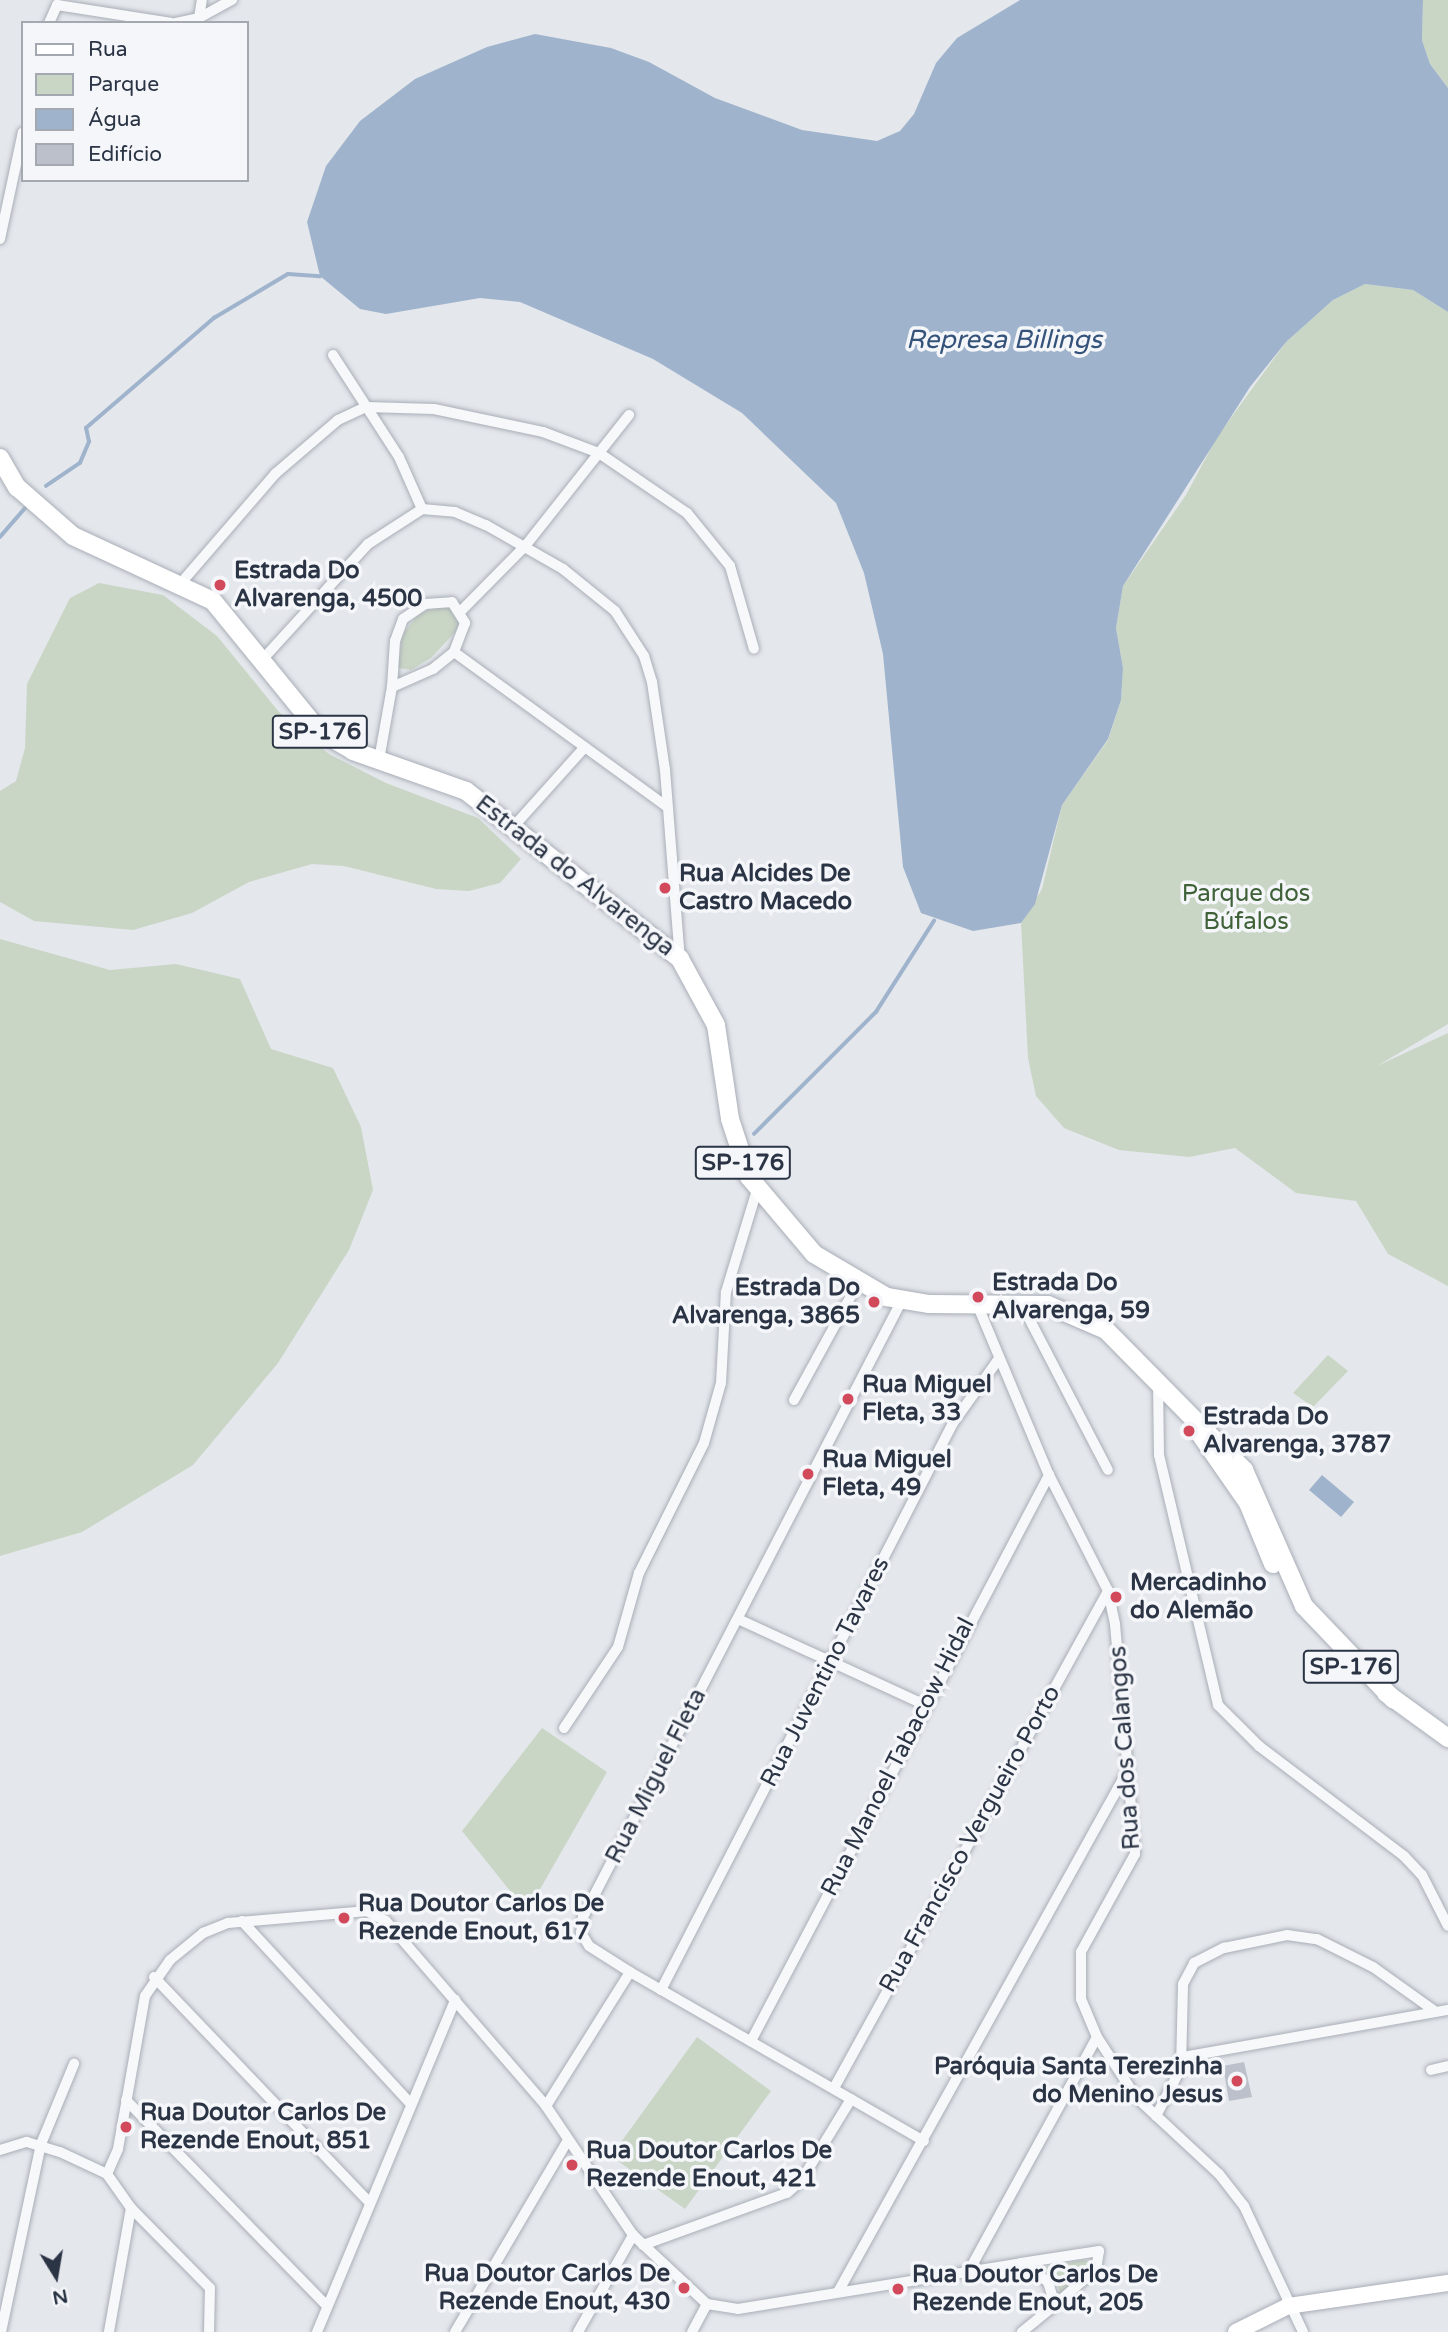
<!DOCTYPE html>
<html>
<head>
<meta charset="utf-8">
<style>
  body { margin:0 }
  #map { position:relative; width:1448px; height:2332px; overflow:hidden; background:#e4e7ec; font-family:"Varela Round",sans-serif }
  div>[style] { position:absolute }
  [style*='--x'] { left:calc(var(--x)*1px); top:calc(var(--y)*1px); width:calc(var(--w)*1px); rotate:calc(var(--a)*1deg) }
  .green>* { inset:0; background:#c9d6c5 }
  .water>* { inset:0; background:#9fb4cc }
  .stream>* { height:3.5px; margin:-1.75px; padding:0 1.75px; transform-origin:1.75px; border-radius:1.75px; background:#9fb4cc }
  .building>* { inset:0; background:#bbc0ca }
  .roads { filter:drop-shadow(0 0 2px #a9aeb7) drop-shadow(0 0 2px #a9aeb7) }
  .minor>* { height:10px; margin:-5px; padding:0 5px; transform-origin:5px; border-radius:5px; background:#f7f8fa }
  .secondary>* { height:16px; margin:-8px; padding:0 8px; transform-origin:8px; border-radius:8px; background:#fff }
  .primary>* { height:18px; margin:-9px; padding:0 9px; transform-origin:9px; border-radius:9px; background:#fff }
  .dots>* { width:19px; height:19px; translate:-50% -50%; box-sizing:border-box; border:4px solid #f4f6f9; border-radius:50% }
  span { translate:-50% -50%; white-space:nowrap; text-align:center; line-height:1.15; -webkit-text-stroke:7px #f4f6f9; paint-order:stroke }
  .shield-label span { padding:2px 5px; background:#f4f6f9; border:2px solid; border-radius:5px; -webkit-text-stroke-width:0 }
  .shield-label { font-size:23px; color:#2b3445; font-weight:700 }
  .poi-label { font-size:24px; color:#2b3445; font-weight:700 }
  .left { translate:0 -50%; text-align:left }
  .right { translate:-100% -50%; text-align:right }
  .street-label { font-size:24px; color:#2b3445 }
  .park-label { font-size:24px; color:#3f6138 }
  .water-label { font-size:26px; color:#34527a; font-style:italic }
  .legend { position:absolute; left:21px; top:21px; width:228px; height:161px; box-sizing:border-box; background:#f4f6f9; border:2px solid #a4a8b1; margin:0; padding:9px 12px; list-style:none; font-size:21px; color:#2b3445 }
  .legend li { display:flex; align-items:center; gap:14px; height:35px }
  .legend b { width:35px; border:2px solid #a4a8b1 }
  .north { position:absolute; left:21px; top:2241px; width:70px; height:70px; -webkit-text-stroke:5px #f4f6f9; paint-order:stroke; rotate:169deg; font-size:19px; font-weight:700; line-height:28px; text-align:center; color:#2b3445 }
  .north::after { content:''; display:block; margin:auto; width:24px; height:32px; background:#2b3445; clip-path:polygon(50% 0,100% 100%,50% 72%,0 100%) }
</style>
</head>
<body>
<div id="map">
  <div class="green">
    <div style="clip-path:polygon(1423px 0,1448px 0,1448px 88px,1430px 64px,1422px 40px)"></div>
    <div style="clip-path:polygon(1365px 284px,1413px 290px,1448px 312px,1448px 1024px,1377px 1066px,1448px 1033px,1448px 1286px,1388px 1254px,1356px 1201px,1296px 1193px,1235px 1148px,1189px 1157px,1119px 1150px,1064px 1128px,1036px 1096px,1028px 1058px,1021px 923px,1042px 889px,1062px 805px,1108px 740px,1121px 700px,1123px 668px,1116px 628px,1123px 586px,1186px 495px,1217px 437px,1286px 342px,1333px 300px)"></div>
    <div style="clip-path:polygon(99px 583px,163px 595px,217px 636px,279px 712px,329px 754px,386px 783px,478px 818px,521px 859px,500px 883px,469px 891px,436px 889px,344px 866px,312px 864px,249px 882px,192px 913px,133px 930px,34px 921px,0 902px,0 791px,16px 781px,25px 748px,27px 684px,70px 598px)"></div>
    <div style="clip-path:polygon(433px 608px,449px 608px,462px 618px,459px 628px,431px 658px,411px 670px,398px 668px,402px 635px,418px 615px)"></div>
    <div style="clip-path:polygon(0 939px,110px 970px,176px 964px,240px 979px,271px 1049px,333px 1068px,361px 1127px,373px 1190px,349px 1250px,278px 1363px,193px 1465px,82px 1532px,0 1556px)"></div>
    <div style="clip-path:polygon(1328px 1355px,1348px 1371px,1313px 1407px,1293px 1393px)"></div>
    <div style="clip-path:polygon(542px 1728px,607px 1772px,527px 1912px,462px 1831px)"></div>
    <div style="clip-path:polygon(697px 2037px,771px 2091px,685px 2209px,611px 2156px)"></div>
    <div style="clip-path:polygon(1083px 2260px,1089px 2261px,1087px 2271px,1060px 2294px,1057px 2283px,1041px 2268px)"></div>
  </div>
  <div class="water">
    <div style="clip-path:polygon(1020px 0,1423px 0,1422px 40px,1430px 64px,1448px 88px,1448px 312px,1413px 290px,1365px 284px,1333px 300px,1286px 342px,1250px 387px,1123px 586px,1116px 628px,1123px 668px,1121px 700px,1108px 739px,1062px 805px,1035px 904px,1021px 923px,973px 931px,921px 913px,903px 867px,883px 654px,864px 573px,836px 503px,742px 413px,653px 359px,520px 302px,480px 298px,386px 314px,360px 309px,320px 276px,307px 222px,326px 166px,360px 121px,415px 79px,487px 47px,535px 34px,611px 48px,649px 62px,715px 98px,802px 130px,877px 141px,900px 131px,914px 114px,936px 63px,957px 38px)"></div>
    <div style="clip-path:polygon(1322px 1475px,1354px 1502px,1341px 1517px,1309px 1490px)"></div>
  </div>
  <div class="stream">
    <div style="--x:46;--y:486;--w:41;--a:-34.1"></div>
    <div style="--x:80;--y:463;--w:23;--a:-67"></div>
    <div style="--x:89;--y:442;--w:14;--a:-102"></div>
    <div style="--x:86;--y:428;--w:169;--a:-40.7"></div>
    <div style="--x:214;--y:318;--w:86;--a:-30.7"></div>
    <div style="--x:288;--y:274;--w:32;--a:4"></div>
    <div style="--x:0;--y:537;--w:38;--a:-49"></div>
    <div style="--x:754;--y:1134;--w:173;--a:-45"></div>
    <div style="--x:876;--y:1012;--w:108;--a:-57.5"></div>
  </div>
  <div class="building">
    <div style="clip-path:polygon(1244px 2062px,1252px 2097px,1229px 2101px,1223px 2066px)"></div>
  </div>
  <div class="roads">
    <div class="minor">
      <div style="--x:199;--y:18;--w:18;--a:-81"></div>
      <div style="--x:49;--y:23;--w:20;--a:-66"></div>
      <div style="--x:57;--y:5;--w:116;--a:8.9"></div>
      <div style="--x:176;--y:23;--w:24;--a:-12"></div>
      <div style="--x:199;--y:18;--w:38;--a:-29"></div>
      <div style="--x:0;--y:239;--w:109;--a:-77.9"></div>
      <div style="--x:333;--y:355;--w:121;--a:57.1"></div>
      <div style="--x:399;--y:457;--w:57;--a:66.1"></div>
      <div style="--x:181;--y:583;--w:144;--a:-49.2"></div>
      <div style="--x:275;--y:474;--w:83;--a:-40.6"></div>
      <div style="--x:338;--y:420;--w:31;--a:-25"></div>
      <div style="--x:366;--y:407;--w:68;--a:1.7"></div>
      <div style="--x:434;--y:409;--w:111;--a:11.9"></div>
      <div style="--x:543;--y:432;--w:60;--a:20.6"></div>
      <div style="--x:599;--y:453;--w:107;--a:34.3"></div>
      <div style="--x:687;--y:513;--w:68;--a:50.9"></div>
      <div style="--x:730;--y:566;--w:86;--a:73.9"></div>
      <div style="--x:452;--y:602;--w:25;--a:58"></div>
      <div style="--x:465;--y:623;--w:31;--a:111"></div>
      <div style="--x:454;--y:652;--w:27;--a:141"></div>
      <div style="--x:433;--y:669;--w:45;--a:156.3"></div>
      <div style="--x:392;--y:687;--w:46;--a:-86.3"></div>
      <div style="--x:395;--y:641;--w:23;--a:-70"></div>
      <div style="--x:403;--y:619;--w:27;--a:-34"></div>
      <div style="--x:425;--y:604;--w:27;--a:-4"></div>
      <div style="--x:462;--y:610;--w:91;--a:-45.4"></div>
      <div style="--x:526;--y:545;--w:166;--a:-51.6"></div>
      <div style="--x:454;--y:652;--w:262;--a:36"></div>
      <div style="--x:262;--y:660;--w:157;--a:-47.6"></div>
      <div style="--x:368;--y:544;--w:64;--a:-32.9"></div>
      <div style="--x:422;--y:509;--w:33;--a:5"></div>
      <div style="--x:455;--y:512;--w:34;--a:23"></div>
      <div style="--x:486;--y:525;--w:89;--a:29.7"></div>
      <div style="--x:563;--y:569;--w:67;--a:38.9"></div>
      <div style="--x:615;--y:611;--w:54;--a:57.2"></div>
      <div style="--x:644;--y:656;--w:27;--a:73"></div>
      <div style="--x:652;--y:682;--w:89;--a:81.6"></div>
      <div style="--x:665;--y:770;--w:190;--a:85.5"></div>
      <div style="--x:379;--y:760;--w:74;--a:-79.9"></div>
      <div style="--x:514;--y:826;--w:106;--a:-48.1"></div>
      <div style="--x:902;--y:1300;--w:695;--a:117.34"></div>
      <div style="--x:583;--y:1917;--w:16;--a:97"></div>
      <div style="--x:581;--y:1933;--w:15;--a:58"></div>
      <div style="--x:589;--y:1946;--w:49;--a:32.4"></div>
      <div style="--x:630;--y:1972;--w:339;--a:29.9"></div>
      <div style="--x:1021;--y:1303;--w:188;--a:62.5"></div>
      <div style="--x:977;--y:1304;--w:186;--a:67.2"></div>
      <div style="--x:1049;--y:1475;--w:130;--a:63"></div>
      <div style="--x:1108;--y:1591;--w:34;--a:78"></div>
      <div style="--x:1115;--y:1624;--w:231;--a:85"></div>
      <div style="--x:1135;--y:1854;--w:112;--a:118.9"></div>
      <div style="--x:1081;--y:1952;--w:47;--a:90"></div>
      <div style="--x:1081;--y:1999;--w:41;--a:67.2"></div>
      <div style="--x:1097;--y:2037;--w:72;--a:57"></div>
      <div style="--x:1136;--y:2097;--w:113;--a:42.9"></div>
      <div style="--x:1219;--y:2174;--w:41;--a:52"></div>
      <div style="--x:1244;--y:2206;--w:139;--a:64.9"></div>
      <div style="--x:1158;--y:1383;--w:72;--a:89.2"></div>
      <div style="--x:1159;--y:1455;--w:257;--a:76.7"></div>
      <div style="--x:1218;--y:1705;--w:58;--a:45"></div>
      <div style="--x:1259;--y:1746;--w:182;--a:37.2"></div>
      <div style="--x:1404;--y:1856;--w:26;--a:47"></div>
      <div style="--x:1422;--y:1875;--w:57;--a:63"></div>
      <div style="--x:794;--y:1400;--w:133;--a:-61.3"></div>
      <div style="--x:738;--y:1619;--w:206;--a:24.7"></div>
      <div style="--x:564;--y:1728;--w:97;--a:-56.3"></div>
      <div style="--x:618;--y:1647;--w:77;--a:-74.2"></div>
      <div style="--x:639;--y:1573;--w:145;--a:-63.4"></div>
      <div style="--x:704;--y:1443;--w:62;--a:-74.2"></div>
      <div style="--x:721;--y:1383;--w:91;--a:-86.9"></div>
      <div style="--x:726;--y:1292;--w:110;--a:-73.1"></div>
      <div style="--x:242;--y:1921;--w:248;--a:47.3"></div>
      <div style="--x:154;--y:1977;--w:311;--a:46.3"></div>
      <div style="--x:661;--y:1990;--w:638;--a:-62.75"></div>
      <div style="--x:953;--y:1423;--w:77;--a:-54.5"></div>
      <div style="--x:751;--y:2041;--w:640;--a:-62.23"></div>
      <div style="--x:1183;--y:2057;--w:269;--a:-10.1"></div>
      <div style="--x:1431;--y:2070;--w:17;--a:-13"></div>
      <div style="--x:834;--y:2088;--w:568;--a:-61.13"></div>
      <div style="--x:126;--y:2100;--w:288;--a:45.7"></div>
      <div style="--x:546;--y:2106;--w:158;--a:-57.9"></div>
      <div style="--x:1156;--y:2116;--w:54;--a:-62.5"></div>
      <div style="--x:1181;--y:2068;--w:84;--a:-88.6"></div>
      <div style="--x:1183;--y:1984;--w:24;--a:-62"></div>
      <div style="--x:1194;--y:1963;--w:34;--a:-27"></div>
      <div style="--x:1224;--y:1948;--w:64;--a:-11.7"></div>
      <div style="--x:1287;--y:1935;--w:30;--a:8"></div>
      <div style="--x:1317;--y:1939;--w:63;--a:26.6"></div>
      <div style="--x:1373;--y:1967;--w:77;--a:35.5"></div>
      <div style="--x:0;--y:2150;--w:28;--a:-17"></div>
      <div style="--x:27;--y:2142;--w:34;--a:17"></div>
      <div style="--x:60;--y:2152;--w:52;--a:25.1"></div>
      <div style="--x:107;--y:2174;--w:42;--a:54.8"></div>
      <div style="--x:131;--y:2208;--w:126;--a:100.1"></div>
      <div style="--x:107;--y:2174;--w:27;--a:-66"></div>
      <div style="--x:118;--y:2149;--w:155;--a:-80"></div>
      <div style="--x:145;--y:1996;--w:44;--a:-55.2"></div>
      <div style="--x:170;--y:1960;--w:43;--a:-39.3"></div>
      <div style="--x:203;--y:1933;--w:27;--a:-22"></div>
      <div style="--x:228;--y:1923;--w:140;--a:-4.9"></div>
      <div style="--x:367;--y:1911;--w:21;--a:28"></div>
      <div style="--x:386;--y:1921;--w:245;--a:49.1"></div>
      <div style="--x:546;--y:2106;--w:156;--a:56"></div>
      <div style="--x:633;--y:2235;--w:101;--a:43"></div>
      <div style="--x:707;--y:2304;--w:31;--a:9"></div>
      <div style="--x:738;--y:2309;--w:287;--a:-9.2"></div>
      <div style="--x:1021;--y:2263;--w:33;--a:35"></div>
      <div style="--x:1048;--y:2282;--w:24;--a:73"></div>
      <div style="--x:1055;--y:2305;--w:43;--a:140.7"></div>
      <div style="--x:131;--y:2208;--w:112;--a:45.4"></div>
      <div style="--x:210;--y:2288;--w:44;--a:91.3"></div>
      <div style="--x:643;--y:2245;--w:153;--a:-19.9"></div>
      <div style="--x:787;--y:2193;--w:18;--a:-41"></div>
      <div style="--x:801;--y:2181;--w:96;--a:-58.6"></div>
      <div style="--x:1021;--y:2263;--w:79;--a:-8.7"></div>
      <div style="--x:1099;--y:2251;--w:18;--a:99"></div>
      <div style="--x:1096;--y:2269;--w:55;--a:138.7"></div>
      <div style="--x:970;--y:2269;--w:264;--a:-61.3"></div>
      <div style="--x:838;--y:2292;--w:599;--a:-60.95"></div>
      <div style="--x:1;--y:2332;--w:192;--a:-78"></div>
      <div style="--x:41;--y:2144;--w:87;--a:-67.6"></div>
      <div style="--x:317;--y:2332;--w:360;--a:-67.4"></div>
      <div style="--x:455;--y:2332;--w:221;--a:-59.5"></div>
      <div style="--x:578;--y:2332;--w:112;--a:-60.4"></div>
      <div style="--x:692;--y:2332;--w:32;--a:-62"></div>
    </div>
    <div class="secondary">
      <div style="--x:1236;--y:2332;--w:58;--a:-26.6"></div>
      <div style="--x:1288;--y:2306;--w:162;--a:-8.2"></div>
    </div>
    <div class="primary">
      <div style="--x:0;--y:458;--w:34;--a:60"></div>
      <div style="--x:17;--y:487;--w:74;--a:41.2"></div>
      <div style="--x:73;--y:536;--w:154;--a:24.9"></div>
      <div style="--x:213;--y:601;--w:168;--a:50.8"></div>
      <div style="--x:319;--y:731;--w:39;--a:30"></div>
      <div style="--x:353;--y:751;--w:120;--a:19.5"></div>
      <div style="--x:466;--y:791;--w:272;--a:38.1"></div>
      <div style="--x:680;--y:959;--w:75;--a:61.4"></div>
      <div style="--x:716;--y:1025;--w:95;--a:81.5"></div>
      <div style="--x:730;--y:1119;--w:61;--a:71.9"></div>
      <div style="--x:749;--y:1177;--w:101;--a:49.8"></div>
      <div style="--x:814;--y:1254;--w:85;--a:30.5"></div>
      <div style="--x:887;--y:1297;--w:43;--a:9.5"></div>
      <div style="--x:929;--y:1304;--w:119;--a:0.5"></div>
      <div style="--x:1048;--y:1305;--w:63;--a:23.3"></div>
      <div style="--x:1106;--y:1330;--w:197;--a:45.4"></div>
      <div style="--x:1244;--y:1470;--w:149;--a:66.2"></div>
      <div style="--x:1304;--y:1606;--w:129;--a:46.3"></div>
      <div style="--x:1198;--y:1431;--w:88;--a:55.2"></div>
      <div style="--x:1248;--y:1503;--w:66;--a:67.7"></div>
      <div style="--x:1386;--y:1693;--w:77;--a:36"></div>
    </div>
  </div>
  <div class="dots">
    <div style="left:220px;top:585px;background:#d1495b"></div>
    <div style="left:665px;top:888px;background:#d1495b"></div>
    <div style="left:978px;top:1297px;background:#d1495b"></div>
    <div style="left:874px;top:1302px;background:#d1495b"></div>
    <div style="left:848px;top:1399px;background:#d1495b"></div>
    <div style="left:1189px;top:1431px;background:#d1495b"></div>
    <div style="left:808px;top:1474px;background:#d1495b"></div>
    <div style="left:1116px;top:1597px;background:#d1495b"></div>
    <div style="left:344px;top:1918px;background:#d1495b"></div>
    <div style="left:1237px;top:2081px;background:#d1495b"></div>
    <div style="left:126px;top:2127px;background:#d1495b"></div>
    <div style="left:572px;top:2165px;background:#d1495b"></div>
    <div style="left:684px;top:2288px;background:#d1495b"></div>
    <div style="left:898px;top:2289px;background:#d1495b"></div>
  </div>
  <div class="shield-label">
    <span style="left:320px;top:732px">SP-176</span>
    <span style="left:743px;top:1163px">SP-176</span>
    <span style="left:1351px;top:1667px">SP-176</span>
  </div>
  <div class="poi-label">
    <span class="left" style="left:234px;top:585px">Estrada Do<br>Alvarenga, 4500</span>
    <span class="left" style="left:679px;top:888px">Rua Alcides De<br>Castro Macedo</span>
    <span class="left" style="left:992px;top:1297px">Estrada Do<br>Alvarenga, 59</span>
    <span class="right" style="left:860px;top:1302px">Estrada Do<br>Alvarenga, 3865</span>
    <span class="left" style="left:862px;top:1399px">Rua Miguel<br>Fleta, 33</span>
    <span class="left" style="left:1203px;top:1431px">Estrada Do<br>Alvarenga, 3787</span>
    <span class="left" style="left:822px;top:1474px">Rua Miguel<br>Fleta, 49</span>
    <span class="left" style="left:1130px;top:1597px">Mercadinho<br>do Alemão</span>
    <span class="left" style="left:358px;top:1918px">Rua Doutor Carlos De<br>Rezende Enout, 617</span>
    <span class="right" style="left:1223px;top:2081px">Paróquia Santa Terezinha<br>do Menino Jesus</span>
    <span class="left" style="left:140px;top:2127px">Rua Doutor Carlos De<br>Rezende Enout, 851</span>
    <span class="left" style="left:586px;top:2165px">Rua Doutor Carlos De<br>Rezende Enout, 421</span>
    <span class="right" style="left:670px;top:2288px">Rua Doutor Carlos De<br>Rezende Enout, 430</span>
    <span class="left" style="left:912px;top:2289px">Rua Doutor Carlos De<br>Rezende Enout, 205</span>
  </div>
  <div class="street-label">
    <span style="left:575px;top:876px;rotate:38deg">Estrada do Alvarenga</span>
    <span style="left:825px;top:1672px;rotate:-63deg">Rua Juventino Tavares</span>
    <span style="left:1125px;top:1748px;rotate:-94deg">Rua dos Calangos</span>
    <span style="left:898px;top:1757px;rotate:-63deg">Rua Manoel Tabacow Hidal</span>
    <span style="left:656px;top:1776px;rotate:-63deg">Rua Miguel Fleta</span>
    <span style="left:970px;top:1839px;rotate:-61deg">Rua Francisco Vergueiro Porto</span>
  </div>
  <div class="park-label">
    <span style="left:1246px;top:908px">Parque dos<br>Búfalos</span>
  </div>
  <div class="water-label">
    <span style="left:1004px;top:340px">Represa Billings</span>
  </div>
  <ul class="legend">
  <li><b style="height:9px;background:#fff"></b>Rua</li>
  <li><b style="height:19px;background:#c9d6c5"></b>Parque</li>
  <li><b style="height:19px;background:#9fb4cc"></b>Água</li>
  <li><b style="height:19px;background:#bbc0ca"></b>Edifício</li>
  </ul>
  <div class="north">N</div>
</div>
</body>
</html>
